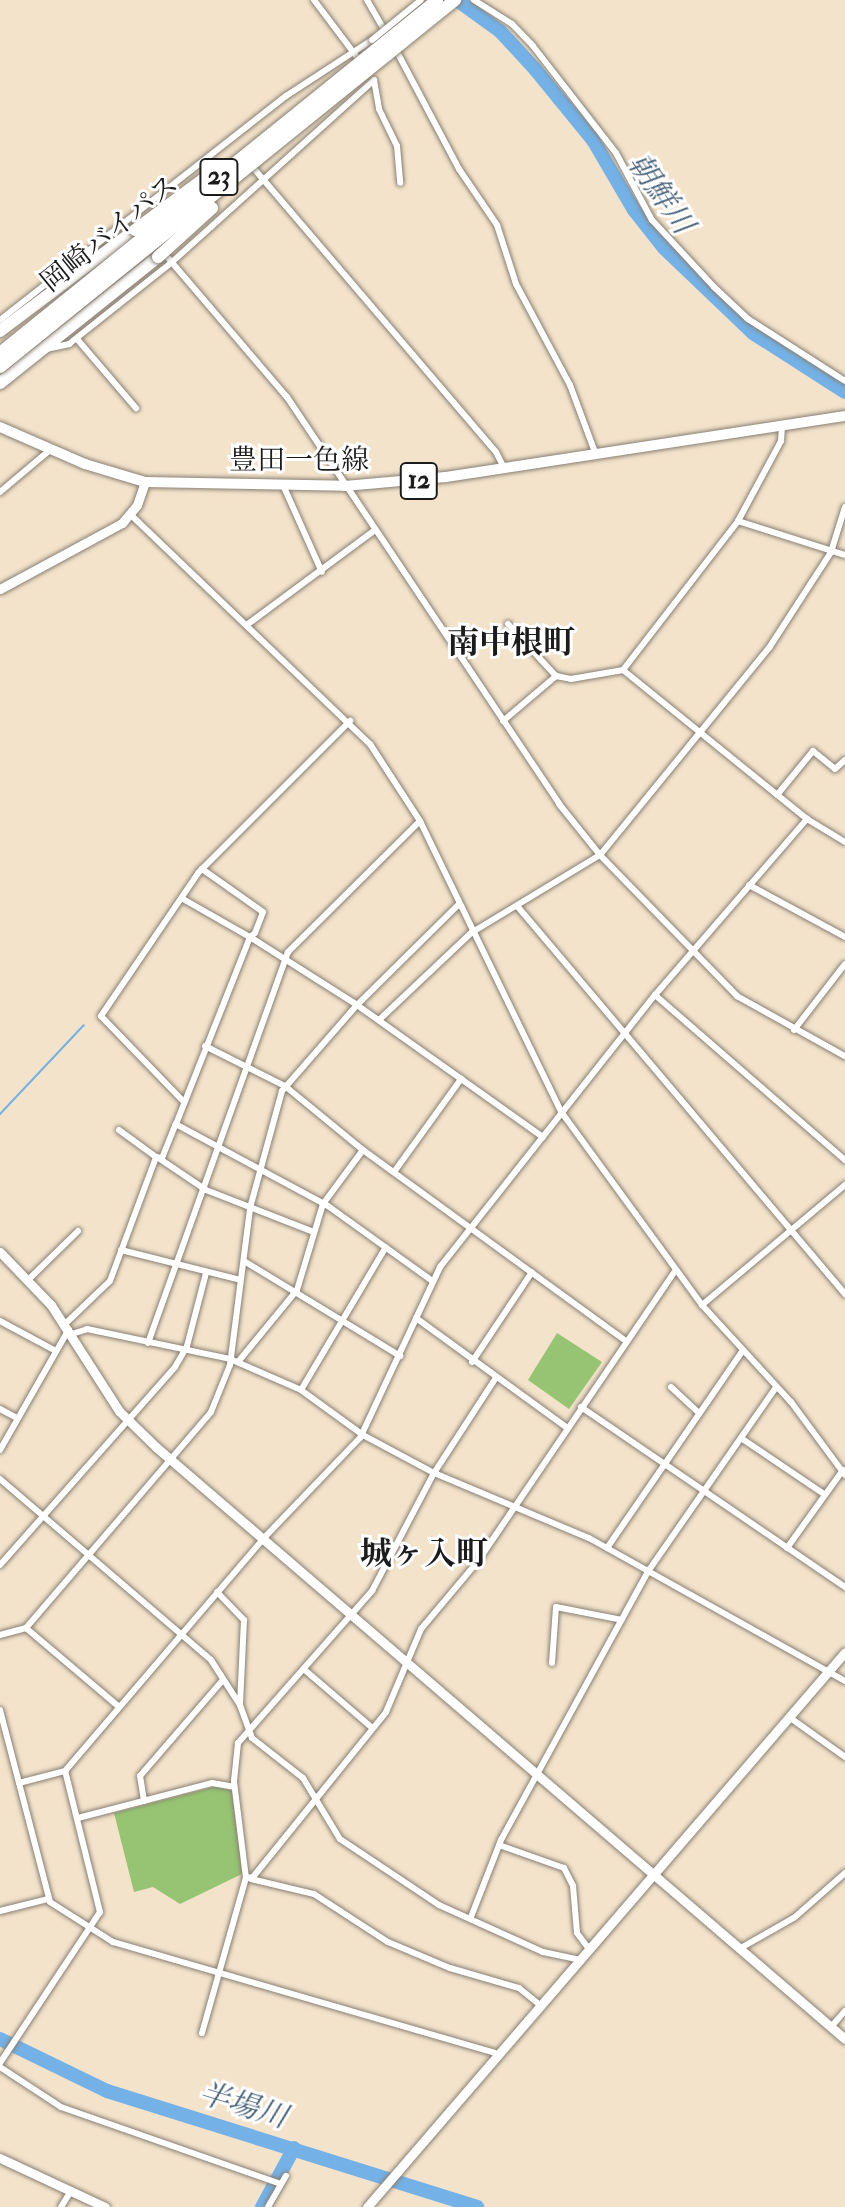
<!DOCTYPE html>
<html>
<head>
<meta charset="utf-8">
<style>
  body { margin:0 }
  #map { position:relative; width:845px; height:2207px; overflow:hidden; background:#f4e3cb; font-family:"IM FELL Double Pica","Noto Serif JP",serif }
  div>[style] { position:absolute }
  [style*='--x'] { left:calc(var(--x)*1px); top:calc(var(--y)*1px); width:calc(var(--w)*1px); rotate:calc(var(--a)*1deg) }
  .green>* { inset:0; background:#97c472 }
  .stream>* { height:2px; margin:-1px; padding:0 1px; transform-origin:1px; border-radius:1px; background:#74b1e6 }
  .river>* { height:14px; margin:-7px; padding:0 7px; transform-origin:7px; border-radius:7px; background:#74b1e6 }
  .roads { filter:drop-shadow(0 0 2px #888074) drop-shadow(0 0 2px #888074) }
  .street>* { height:6px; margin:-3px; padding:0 3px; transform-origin:3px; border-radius:3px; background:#fff }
  .secondary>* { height:9px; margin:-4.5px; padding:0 4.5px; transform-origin:4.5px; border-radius:4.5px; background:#fff }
  .primary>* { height:10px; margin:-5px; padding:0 5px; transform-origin:5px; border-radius:5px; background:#fff }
  .highway>* { height:12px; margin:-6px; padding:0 6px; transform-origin:6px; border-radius:6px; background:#fff }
  .bridges { filter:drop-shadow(0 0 2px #888074) drop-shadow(0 0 2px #888074) }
  .street-bridge>* { height:6px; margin:-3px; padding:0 3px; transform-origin:3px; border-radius:3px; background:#fff }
  .highway-bridge>* { height:12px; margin:-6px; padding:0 6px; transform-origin:6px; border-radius:6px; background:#fff }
  span { translate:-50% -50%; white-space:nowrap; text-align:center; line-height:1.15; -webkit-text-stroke:6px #fff; paint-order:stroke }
  .shield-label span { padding:2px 6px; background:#fff; border:2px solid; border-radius:6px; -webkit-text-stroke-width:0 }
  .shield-label { font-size:26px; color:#1c1c1c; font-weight:700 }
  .street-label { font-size:28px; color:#1c1c1c }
  .water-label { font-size:30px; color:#445f77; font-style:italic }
  .quarter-label { font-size:32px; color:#1c1c1c; font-weight:700 }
</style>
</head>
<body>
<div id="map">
  <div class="green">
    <div style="clip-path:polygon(557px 1333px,602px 1362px,569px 1409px,528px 1380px)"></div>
    <div style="clip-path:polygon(217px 1786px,232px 1791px,244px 1873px,180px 1904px,153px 1887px,134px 1892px,114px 1813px)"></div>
  </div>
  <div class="stream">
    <div style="--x:0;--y:1114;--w:122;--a:-46.7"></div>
  </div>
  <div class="river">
    <div style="--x:457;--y:0;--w:53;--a:35.8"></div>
    <div style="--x:500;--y:31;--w:52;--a:47.4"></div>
    <div style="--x:535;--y:69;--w:92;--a:50.8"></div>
    <div style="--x:593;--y:140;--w:81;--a:59.6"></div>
    <div style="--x:634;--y:210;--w:48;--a:51.7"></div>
    <div style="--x:664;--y:248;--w:123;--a:43.7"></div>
    <div style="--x:753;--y:333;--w:109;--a:32.7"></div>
    <div style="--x:0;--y:2039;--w:119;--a:25.9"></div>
    <div style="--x:107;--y:2091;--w:388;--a:17.4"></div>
    <div style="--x:262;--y:2207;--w:67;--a:-61.5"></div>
  </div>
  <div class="roads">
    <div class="street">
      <div style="--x:314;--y:0;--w:76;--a:53"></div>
      <div style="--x:367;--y:0;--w:36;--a:60"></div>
      <div style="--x:474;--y:0;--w:45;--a:32.3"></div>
      <div style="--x:512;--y:24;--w:30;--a:46"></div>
      <div style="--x:533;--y:46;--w:135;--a:52.2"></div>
      <div style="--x:616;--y:153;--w:76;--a:61.8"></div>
      <div style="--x:652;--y:220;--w:91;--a:47.2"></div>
      <div style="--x:714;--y:287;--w:47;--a:43.3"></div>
      <div style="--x:748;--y:319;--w:115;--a:32.6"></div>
      <div style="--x:395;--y:48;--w:137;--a:62.1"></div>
      <div style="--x:459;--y:169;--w:68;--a:55.8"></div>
      <div style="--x:497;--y:225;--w:62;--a:72.1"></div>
      <div style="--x:516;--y:284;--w:115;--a:61.9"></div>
      <div style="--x:570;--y:385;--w:75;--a:69.6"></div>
      <div style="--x:374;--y:80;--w:29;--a:80"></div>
      <div style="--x:379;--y:109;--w:41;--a:64.1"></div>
      <div style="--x:397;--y:146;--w:37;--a:85"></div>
      <div style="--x:250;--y:164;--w:379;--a:49.5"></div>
      <div style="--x:496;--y:452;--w:18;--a:63"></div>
      <div style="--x:163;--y:252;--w:191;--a:49.5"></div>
      <div style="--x:287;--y:397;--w:490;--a:56.2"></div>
      <div style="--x:559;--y:804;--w:65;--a:51.2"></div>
      <div style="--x:600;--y:855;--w:197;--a:45.8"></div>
      <div style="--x:737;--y:996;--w:124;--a:29.1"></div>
      <div style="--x:0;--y:320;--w:363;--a:-38.1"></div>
      <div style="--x:286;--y:96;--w:103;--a:-33.1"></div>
      <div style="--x:77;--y:339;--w:91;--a:49.5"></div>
      <div style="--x:46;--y:349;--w:24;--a:-12"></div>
      <div style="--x:69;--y:344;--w:132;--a:-38.5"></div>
      <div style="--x:172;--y:262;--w:272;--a:-42"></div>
      <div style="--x:283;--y:485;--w:95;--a:65.9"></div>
      <div style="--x:0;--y:492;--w:67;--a:-40.1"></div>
      <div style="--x:131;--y:515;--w:331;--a:43.8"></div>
      <div style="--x:370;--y:744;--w:92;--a:57"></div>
      <div style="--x:420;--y:821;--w:325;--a:64.1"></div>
      <div style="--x:562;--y:1113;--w:238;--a:53.9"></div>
      <div style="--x:702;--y:1305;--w:132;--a:47.5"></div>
      <div style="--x:791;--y:1402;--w:91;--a:53.5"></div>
      <div style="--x:738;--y:521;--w:112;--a:17.6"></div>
      <div style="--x:248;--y:624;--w:158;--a:-36.5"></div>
      <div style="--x:508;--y:624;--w:71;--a:47.3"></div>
      <div style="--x:556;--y:676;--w:15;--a:11"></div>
      <div style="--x:571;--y:679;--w:53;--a:-9.8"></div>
      <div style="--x:623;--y:670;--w:188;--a:-52.3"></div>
      <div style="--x:738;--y:521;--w:91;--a:-61.7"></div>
      <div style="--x:781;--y:441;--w:15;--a:-86"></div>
      <div style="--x:623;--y:670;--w:237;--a:39"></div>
      <div style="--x:807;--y:819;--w:44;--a:31.2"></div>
      <div style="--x:503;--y:721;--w:70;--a:-40.3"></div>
      <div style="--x:777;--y:795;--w:57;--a:-50.7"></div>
      <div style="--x:813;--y:751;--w:28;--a:39"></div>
      <div style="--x:835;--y:769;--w:13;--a:-42"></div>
      <div style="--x:749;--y:885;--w:109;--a:28.4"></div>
      <div style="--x:183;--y:899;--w:77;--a:29.6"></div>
      <div style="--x:250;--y:937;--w:6;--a:-39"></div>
      <div style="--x:255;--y:933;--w:22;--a:-69"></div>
      <div style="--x:263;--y:912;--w:75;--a:-144.8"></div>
      <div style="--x:518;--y:907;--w:507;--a:49.8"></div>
      <div style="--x:655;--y:995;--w:252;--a:41"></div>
      <div style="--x:379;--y:1020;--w:127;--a:-43.4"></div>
      <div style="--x:471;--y:933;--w:151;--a:-31.2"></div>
      <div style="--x:600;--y:855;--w:267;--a:-50.8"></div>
      <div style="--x:769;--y:648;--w:114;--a:-57.1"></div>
      <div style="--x:831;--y:552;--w:47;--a:-72.7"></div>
      <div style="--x:794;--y:1030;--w:83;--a:-52.3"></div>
      <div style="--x:205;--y:1046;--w:89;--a:26.6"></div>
      <div style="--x:285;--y:1086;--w:101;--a:39.4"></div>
      <div style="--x:363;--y:1150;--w:326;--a:36"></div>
      <div style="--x:183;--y:1101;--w:118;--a:-134"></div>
      <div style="--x:101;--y:1016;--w:174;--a:-55.8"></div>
      <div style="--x:199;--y:872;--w:214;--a:-45"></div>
      <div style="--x:119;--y:1130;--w:46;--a:36.1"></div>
      <div style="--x:160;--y:1159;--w:55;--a:34"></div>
      <div style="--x:206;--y:1190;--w:116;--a:21.3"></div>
      <div style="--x:394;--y:1172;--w:115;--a:-54.2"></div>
      <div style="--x:121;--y:1250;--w:123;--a:14.1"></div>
      <div style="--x:244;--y:1261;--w:183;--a:31.3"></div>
      <div style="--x:28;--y:1280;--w:70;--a:-44.4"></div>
      <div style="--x:431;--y:1280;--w:127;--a:-144.3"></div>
      <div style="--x:328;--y:1206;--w:173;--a:-151.7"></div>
      <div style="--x:176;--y:1124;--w:201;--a:-68.4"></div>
      <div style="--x:250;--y:937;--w:127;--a:32.4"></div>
      <div style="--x:357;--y:1005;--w:228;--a:35.4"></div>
      <div style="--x:702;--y:1305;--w:187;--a:-40"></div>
      <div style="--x:416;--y:1318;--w:185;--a:36"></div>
      <div style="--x:0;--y:1321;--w:61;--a:28.2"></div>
      <div style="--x:65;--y:1324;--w:62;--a:-43.7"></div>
      <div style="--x:110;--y:1281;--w:132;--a:-69.6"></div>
      <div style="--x:156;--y:1157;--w:6;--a:9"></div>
      <div style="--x:162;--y:1158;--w:37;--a:-68"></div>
      <div style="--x:72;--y:1334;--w:16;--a:-18"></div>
      <div style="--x:87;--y:1329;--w:146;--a:11.8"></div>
      <div style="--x:230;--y:1359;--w:77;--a:23.6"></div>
      <div style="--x:301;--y:1390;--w:77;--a:36"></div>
      <div style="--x:363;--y:1435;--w:81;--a:28.2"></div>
      <div style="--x:434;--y:1473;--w:168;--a:22.8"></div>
      <div style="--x:589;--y:1538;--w:293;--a:29.2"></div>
      <div style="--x:148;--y:1343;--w:415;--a:-70.3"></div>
      <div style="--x:288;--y:952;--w:186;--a:-44.8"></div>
      <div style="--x:238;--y:1362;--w:93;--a:-50.7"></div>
      <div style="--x:297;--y:1290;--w:90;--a:-73.2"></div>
      <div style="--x:323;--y:1204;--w:67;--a:-53.5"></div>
      <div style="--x:472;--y:1362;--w:108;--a:-56.3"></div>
      <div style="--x:671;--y:1387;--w:38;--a:43"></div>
      <div style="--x:301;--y:1390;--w:166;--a:-59.3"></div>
      <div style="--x:581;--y:1407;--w:320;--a:34.3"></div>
      <div style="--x:0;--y:1409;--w:19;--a:28"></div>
      <div style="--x:741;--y:1438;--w:100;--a:34"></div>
      <div style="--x:0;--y:1450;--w:139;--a:-60.3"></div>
      <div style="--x:0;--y:1479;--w:278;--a:40.6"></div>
      <div style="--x:211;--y:1660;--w:54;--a:57.2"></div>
      <div style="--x:240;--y:1705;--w:35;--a:70"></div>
      <div style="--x:252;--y:1738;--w:65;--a:38.1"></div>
      <div style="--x:303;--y:1778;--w:71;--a:58.8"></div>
      <div style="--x:340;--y:1839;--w:119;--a:33.7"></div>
      <div style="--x:439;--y:1905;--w:114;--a:24.3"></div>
      <div style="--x:543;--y:1952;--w:38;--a:12"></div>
      <div style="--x:607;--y:1548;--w:240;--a:-55.5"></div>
      <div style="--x:787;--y:1548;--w:96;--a:-54.3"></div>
      <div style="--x:0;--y:1565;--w:264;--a:-48.5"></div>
      <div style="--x:175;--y:1367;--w:24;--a:-60"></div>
      <div style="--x:187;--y:1346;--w:75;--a:-75.4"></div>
      <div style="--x:217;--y:1592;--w:39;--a:46"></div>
      <div style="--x:244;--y:1620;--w:85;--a:92.7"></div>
      <div style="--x:26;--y:1628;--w:122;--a:40.3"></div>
      <div style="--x:0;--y:1635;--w:27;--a:-15"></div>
      <div style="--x:26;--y:1628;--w:284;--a:-49.4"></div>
      <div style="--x:211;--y:1412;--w:51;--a:-68"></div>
      <div style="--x:230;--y:1365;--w:158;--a:-82.7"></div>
      <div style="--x:250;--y:1208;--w:121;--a:-74.7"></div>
      <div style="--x:282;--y:1091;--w:114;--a:-48.9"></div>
      <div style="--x:357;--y:1005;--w:144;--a:-44.7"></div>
      <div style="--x:552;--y:1663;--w:56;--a:-85.9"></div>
      <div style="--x:556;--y:1607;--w:67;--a:11.1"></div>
      <div style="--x:306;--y:1671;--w:86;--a:40.7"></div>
      <div style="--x:0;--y:1710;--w:198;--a:75.4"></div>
      <div style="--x:50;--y:1902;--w:75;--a:32.4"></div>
      <div style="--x:113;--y:1942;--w:401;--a:16.2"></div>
      <div style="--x:789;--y:1717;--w:69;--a:35.5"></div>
      <div style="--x:19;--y:1783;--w:48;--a:-14.6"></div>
      <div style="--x:65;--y:1771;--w:305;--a:-49.5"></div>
      <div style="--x:263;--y:1539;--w:140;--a:-46.2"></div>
      <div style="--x:360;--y:1438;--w:189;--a:-64.9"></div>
      <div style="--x:440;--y:1267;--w:347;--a:-51.7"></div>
      <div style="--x:655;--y:995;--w:233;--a:-49.2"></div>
      <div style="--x:144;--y:1801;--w:25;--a:-99"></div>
      <div style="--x:140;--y:1776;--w:125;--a:-49.2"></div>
      <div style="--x:78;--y:1818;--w:138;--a:-14.6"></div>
      <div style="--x:212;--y:1783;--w:22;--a:10"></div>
      <div style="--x:499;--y:1845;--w:69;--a:19.5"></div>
      <div style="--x:564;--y:1868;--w:20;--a:63"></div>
      <div style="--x:573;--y:1886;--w:47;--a:85.1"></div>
      <div style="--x:577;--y:1933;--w:20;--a:53"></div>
      <div style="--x:246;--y:1878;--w:7;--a:-8"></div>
      <div style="--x:253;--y:1877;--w:212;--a:-51.1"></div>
      <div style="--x:386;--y:1712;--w:90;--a:-67.1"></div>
      <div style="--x:421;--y:1629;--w:89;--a:-50"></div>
      <div style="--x:478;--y:1561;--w:352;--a:-55.8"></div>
      <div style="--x:251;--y:1879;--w:65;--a:13.4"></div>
      <div style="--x:314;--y:1894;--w:88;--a:33"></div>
      <div style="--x:388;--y:1942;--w:67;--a:22.8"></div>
      <div style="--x:450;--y:1968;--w:72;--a:16.2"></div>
      <div style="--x:519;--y:1988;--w:27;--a:39"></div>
      <div style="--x:0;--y:1911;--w:49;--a:-14"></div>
      <div style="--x:471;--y:1917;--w:83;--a:-68.7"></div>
      <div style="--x:501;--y:1840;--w:308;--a:-61.3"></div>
      <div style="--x:649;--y:1570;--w:223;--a:-55.2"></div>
      <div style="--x:739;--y:1949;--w:64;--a:-29.7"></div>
      <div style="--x:795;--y:1917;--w:67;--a:-41.3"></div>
      <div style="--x:831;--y:2027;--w:21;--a:-49"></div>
      <div style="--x:202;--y:2033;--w:161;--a:-74.2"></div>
      <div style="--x:246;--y:1878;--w:98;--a:-97.1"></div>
      <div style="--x:234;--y:1781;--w:38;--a:-84"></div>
      <div style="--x:238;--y:1743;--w:203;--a:-48.6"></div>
      <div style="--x:372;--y:1591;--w:133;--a:-62.3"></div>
      <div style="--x:434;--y:1473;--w:112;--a:-57"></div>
      <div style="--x:0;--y:2063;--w:181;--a:-56.5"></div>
      <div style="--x:100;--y:1912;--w:145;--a:-103.9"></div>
      <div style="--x:0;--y:2067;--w:73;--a:33.3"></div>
      <div style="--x:61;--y:2107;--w:233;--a:19.3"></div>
      <div style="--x:61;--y:2207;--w:19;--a:-58"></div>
      <div style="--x:268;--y:2207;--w:36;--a:-60"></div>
    </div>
    <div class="secondary">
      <div style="--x:0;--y:589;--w:139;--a:-28.4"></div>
      <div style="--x:122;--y:523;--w:23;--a:-50"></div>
      <div style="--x:137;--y:505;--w:24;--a:-71"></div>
      <div style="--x:0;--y:1252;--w:74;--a:46.1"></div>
      <div style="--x:51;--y:1305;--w:126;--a:57.3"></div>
      <div style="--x:119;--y:1411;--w:52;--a:44.2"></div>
      <div style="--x:156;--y:1447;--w:908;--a:40.67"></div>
      <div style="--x:0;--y:2158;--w:116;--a:25"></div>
      <div style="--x:367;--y:2207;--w:732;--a:-49.26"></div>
    </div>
    <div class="primary">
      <div style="--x:0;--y:427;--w:93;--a:23.5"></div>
      <div style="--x:85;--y:464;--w:63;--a:16.7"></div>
      <div style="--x:145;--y:482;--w:200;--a:1.1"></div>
      <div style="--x:345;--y:486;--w:101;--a:-5.1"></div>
      <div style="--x:446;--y:477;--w:404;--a:-8.7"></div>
    </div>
    <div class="highway">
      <div style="--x:0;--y:331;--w:169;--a:-36.8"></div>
      <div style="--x:0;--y:383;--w:202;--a:-38.6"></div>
    </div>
  </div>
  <div class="bridges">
    <div class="street-bridge">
      <div style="--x:372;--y:40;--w:63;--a:-39.2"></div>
    </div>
    <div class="highway-bridge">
      <div style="--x:135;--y:230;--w:97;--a:-36.6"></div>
      <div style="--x:158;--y:257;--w:73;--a:-42.2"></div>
      <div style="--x:0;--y:353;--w:562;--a:-38.93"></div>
      <div style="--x:0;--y:367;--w:585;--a:-38.89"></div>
    </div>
  </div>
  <div class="shield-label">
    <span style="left:219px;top:177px">23</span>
    <span style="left:419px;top:481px">12</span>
  </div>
  <div class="street-label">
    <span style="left:110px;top:234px;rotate:-39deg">岡崎バイパス</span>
    <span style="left:299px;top:461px">豊田一色線</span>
  </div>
  <div class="water-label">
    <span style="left:660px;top:194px;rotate:55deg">朝鮮川</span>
    <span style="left:243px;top:2106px;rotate:17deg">半場川</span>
  </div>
  <div class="quarter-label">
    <span style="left:511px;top:643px">南中根町</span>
    <span style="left:424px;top:1554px">城ヶ入町</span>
  </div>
</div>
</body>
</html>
